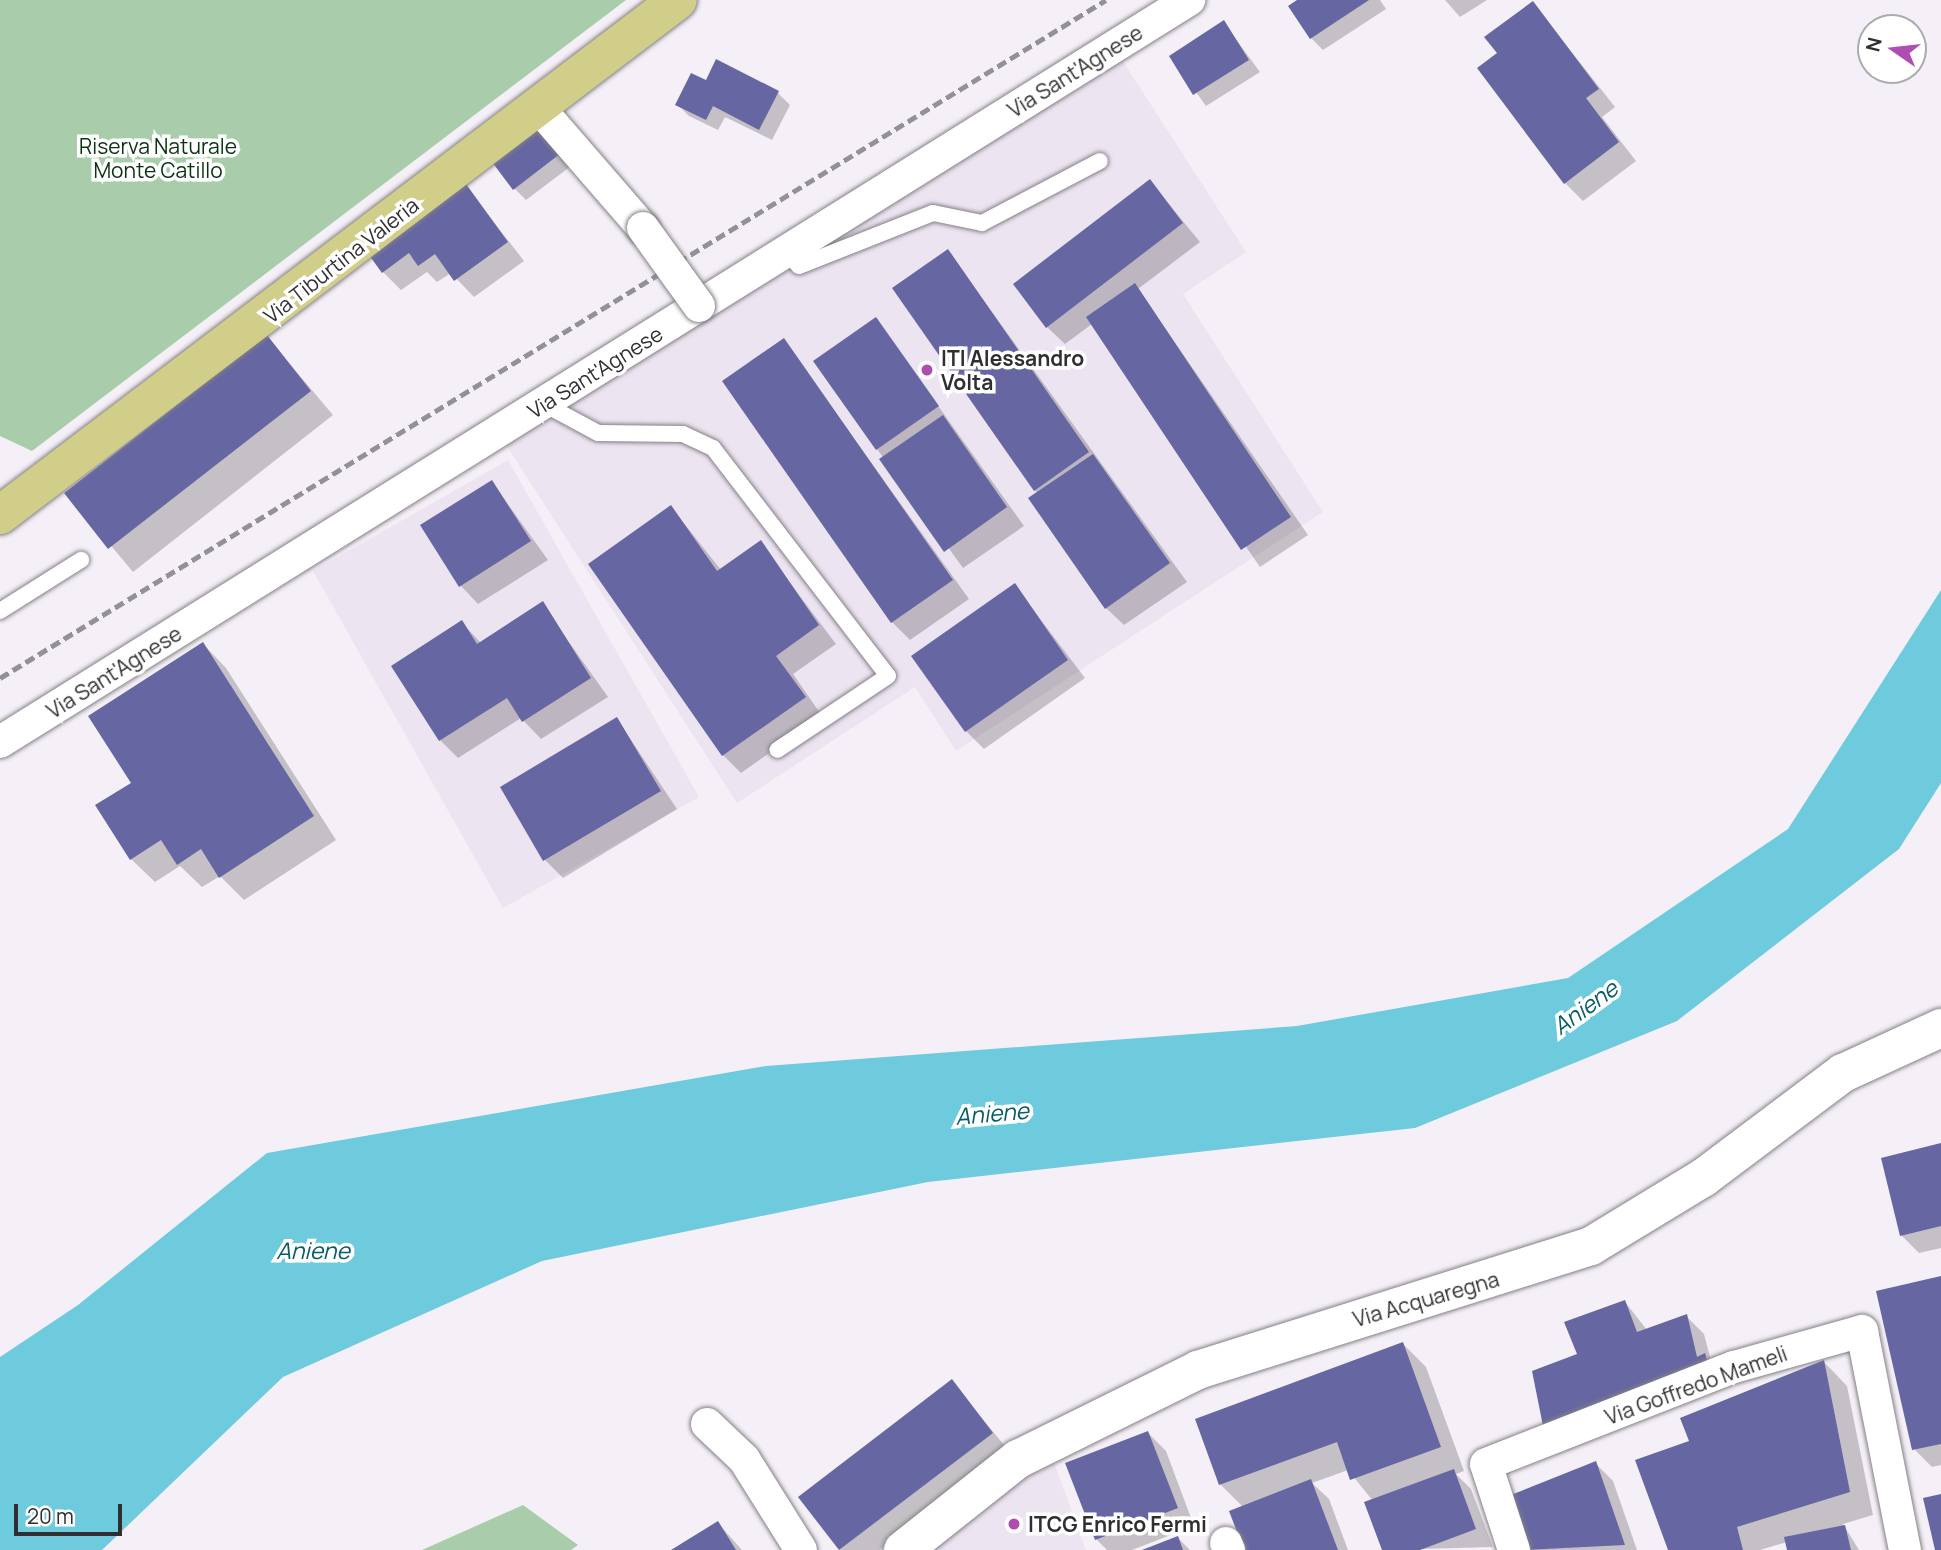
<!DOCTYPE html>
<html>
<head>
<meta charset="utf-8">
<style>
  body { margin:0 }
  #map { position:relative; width:1941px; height:1550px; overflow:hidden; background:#f5f0f7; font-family:Manrope,sans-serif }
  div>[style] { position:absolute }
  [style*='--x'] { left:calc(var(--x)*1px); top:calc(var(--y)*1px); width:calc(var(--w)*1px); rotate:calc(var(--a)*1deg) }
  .built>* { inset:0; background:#ede4f2 }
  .green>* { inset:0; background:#a9cdab }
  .water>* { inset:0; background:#6ecbde }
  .shadow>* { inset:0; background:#0003 }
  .building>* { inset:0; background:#6566a2 }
  .roads { filter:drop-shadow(0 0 2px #848086) drop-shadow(0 0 2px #848086) }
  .service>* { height:16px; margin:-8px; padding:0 8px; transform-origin:8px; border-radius:8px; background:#fff }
  .minor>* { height:32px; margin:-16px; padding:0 16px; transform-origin:16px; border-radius:16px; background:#fff }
  .secondary>* { height:38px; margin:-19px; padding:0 19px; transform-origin:19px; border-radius:19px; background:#fff }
  .primary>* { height:38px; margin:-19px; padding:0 19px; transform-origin:19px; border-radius:19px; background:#d1ce89 }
  .rail>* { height:5px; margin-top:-2.5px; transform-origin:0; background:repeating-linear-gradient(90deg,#949196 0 10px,transparent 0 15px) }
  .bridges { filter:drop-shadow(0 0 2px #848086) drop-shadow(0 0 2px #848086) }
  .minor-bridge>* { height:32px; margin:-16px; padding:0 16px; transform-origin:16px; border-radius:16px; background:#fff }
  .dots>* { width:19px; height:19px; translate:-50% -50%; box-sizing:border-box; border:4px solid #fff; border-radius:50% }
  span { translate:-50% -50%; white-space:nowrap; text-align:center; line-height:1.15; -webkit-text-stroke:7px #fff; paint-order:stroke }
  .street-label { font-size:21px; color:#302e31 }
  .park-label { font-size:21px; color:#0b3312 }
  .poi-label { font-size:21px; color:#302e31; font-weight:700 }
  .left { translate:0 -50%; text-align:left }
  .water-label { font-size:23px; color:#095b69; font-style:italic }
  .north { position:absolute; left:1857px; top:14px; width:70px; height:70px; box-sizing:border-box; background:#fff; border:2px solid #acabad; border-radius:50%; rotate:284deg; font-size:19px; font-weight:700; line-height:28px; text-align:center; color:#302e31 }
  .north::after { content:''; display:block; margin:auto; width:24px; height:32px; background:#af4db3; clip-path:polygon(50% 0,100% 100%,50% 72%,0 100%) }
  .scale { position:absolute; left:14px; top:1504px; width:108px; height:32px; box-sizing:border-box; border:4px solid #302e31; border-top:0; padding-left:9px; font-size:21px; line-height:24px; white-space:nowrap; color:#302e31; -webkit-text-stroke:5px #fff; paint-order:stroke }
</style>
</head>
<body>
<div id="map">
  <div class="built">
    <div style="clip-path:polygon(1115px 49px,1246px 252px,1183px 294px,1323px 512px,956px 751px,915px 687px,737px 803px,506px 445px)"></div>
    <div style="clip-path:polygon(508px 460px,699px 797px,503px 908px,313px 571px)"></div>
    <div style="clip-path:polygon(1054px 1462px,1086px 1550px,921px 1550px,984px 1498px)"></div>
  </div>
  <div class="green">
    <div style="clip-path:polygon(0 0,626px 0,32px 451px,0 436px)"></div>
    <div style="clip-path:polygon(523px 1505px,578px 1545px,571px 1550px,422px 1550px)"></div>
  </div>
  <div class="water">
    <div style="clip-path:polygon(1941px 590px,1941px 783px,1899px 849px,1677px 1021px,1415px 1128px,928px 1182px,542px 1261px,283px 1377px,102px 1550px,0 1550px,0 1357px,78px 1305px,267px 1153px,766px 1066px,1297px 1026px,1568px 978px,1788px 829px)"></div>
  </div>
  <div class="shadow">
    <div style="clip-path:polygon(1300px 0,1380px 0,1386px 9px,1323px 50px,1311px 38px)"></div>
    <div style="clip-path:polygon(1445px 0,1487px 0,1460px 17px)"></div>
    <div style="clip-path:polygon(1533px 3px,1615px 107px,1602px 117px,1636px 161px,1583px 201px,1565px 183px,1499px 54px)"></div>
    <div style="clip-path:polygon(1224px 23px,1260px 72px,1206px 106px,1171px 57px)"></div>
    <div style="clip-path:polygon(707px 82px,778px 93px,790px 105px,772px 140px,725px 117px,718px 130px,689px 116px,677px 104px)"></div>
    <div style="clip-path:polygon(544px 124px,575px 163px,526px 200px,514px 188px)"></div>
    <div style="clip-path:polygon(1150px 181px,1200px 242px,1138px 289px,1308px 535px,1260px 567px,1092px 324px,1065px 344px,1047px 327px)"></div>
    <div style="clip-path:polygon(466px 186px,524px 261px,474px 297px,451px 273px,437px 282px,427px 272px,401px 290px,383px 272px)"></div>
    <div style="clip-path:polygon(948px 251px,1187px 582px,1124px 625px,1106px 608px,1035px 490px)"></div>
    <div style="clip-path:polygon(876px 319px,1024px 526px,963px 568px,877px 449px)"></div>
    <div style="clip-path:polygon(267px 337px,333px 415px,133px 572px,67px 493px)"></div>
    <div style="clip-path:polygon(783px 340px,969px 599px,910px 640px,892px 622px)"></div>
    <div style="clip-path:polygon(492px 482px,548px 560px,478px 604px,461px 586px)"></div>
    <div style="clip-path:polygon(671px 507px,721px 570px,760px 543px,836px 644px,793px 674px,822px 716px,741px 773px,723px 755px)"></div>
    <div style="clip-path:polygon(1015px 586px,1085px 678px,984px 749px,966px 731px)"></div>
    <div style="clip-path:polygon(542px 604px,608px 697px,541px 739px,521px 718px,458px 758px,440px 740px,462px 623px,481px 643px)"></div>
    <div style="clip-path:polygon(203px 644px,226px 668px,336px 840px,244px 900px,220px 876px,202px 887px,180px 866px,155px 882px,131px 859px)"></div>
    <div style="clip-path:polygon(617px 719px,677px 809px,563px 878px,545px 860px)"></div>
    <div style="clip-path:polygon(1941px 1145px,1941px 1248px,1919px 1253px,1901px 1235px)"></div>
    <div style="clip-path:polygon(1941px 1278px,1941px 1465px,1932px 1467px,1914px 1449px)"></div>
    <div style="clip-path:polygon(1625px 1302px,1647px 1330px,1686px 1316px,1704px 1334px,1711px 1361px,1579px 1355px)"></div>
    <div style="clip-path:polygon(1403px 1344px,1426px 1367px,1464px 1471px,1456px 1474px,1471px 1489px,1493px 1547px,1384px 1550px,1373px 1501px,1348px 1470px,1312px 1483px,1329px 1499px,1348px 1550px,1246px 1550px,1243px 1507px,1220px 1484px)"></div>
    <div style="clip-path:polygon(1824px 1362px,1847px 1386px,1873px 1515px,1843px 1524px,1859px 1550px,1789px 1550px,1787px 1542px,1760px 1550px,1669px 1550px,1691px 1442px)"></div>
    <div style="clip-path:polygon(952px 1382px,1009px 1451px,880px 1550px,841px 1550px,801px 1497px)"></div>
    <div style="clip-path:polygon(1148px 1433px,1166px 1451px,1194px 1526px,1132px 1550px,1107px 1550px,1096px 1539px)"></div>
    <div style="clip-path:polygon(1595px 1463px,1613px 1481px,1637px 1550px,1526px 1550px)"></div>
    <div style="clip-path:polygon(718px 1523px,742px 1550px,674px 1550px)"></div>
    <div style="clip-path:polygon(1178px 1538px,1190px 1550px,1146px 1550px)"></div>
  </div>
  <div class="building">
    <div style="clip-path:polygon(1297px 0,1369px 0,1310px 39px,1288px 6px)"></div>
    <div style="clip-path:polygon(1533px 1px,1599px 89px,1586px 98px,1619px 142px,1564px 184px,1477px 68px,1497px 53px,1484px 37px)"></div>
    <div style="clip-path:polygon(1224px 20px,1249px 60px,1193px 95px,1169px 56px)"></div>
    <div style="clip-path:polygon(716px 59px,779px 91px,759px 130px,713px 106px,706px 120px,675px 105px,691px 73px,706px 80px)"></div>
    <div style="clip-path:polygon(544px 122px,565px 150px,513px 190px,492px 162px)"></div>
    <div style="clip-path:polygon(1150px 179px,1183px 223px,1046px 328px,1013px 284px)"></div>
    <div style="clip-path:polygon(466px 184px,508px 242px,454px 281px,435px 254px,418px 266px,409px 253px,382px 273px,369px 255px)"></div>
    <div style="clip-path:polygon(948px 249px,1089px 452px,1034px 491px,892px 288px)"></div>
    <div style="clip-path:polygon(1135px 283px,1291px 517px,1241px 550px,1086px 317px)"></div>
    <div style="clip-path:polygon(876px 317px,939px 406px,876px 450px,813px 361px)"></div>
    <div style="clip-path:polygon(267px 335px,311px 391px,108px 549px,64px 493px)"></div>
    <div style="clip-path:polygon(784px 338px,953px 580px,891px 623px,722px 381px)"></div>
    <div style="clip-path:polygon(943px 415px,1007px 507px,944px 552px,879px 459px)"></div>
    <div style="clip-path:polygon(1093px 454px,1170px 563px,1105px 609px,1028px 498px)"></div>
    <div style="clip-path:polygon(492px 480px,531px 541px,459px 587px,420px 525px)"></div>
    <div style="clip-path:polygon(671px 505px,717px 571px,761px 540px,819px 625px,776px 656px,806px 697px,722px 756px,588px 564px)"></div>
    <div style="clip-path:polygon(1015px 583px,1068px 660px,965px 732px,911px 656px)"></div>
    <div style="clip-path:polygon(543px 601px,591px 678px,522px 722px,507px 698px,439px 741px,391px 666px,462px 620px,477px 644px)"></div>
    <div style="clip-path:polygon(203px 642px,314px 816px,219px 878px,201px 849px,177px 865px,161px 840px,130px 860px,95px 805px,131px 783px,88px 716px)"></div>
    <div style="clip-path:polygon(617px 717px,661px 791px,543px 861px,500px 787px)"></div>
    <div style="clip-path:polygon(1941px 1143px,1941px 1226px,1900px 1236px,1881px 1158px)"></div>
    <div style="clip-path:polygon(1941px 1276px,1941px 1444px,1912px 1450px,1876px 1291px)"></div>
    <div style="clip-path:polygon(1625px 1300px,1637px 1332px,1687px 1314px,1697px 1357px,1705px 1353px,1709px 1368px,1544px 1431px,1532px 1371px,1577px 1354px,1564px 1322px)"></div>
    <div style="clip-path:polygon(1403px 1342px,1441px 1447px,1350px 1480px,1337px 1442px,1219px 1485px,1195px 1419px)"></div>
    <div style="clip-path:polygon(1824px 1360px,1850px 1492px,1737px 1527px,1743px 1550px,1668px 1550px,1635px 1460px,1689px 1441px,1680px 1418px)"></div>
    <div style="clip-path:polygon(952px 1379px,993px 1433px,839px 1550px,798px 1497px)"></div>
    <div style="clip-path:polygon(1148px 1431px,1178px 1508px,1095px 1540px,1065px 1463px)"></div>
    <div style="clip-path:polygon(1596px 1461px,1625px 1545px,1524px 1550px,1506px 1497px)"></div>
    <div style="clip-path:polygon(1454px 1469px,1476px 1529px,1420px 1550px,1382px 1550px,1364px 1502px)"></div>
    <div style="clip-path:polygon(1311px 1479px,1338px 1550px,1244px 1550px,1229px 1511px)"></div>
    <div style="clip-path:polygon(1941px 1494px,1941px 1550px,1935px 1550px,1923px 1498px)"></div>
    <div style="clip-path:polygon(718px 1521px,736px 1550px,671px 1550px)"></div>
    <div style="clip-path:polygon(1845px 1525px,1851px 1550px,1787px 1550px,1784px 1537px)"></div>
    <div style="clip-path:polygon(1178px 1536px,1183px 1550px,1142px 1550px)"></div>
  </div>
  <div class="roads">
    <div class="service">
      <div style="--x:786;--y:252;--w:19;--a:47"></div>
      <div style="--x:799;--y:266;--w:144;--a:-21.6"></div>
      <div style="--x:933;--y:213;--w:50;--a:11.5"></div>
      <div style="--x:982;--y:223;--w:133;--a:-27.7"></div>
      <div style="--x:544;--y:404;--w:61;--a:28.2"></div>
      <div style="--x:598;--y:433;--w:85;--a:0.7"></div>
      <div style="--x:683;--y:434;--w:33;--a:25"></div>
      <div style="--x:713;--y:448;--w:287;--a:52.5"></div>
      <div style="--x:888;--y:676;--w:133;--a:146.3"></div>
      <div style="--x:0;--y:611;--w:96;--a:-32.2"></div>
    </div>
    <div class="minor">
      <div style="--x:539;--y:108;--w:159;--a:49.1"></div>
      <div style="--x:0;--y:742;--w:1402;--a:-31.97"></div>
      <div style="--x:707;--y:1424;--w:51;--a:43.4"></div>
      <div style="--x:744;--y:1459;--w:107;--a:57.9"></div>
      <div style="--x:1226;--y:1543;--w:8;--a:67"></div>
      <div style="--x:1514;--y:1550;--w:90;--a:-108"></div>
      <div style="--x:1486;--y:1464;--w:266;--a:-21.4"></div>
      <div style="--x:1734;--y:1367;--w:133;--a:-15.7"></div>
      <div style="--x:1862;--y:1331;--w:223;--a:78.9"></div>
    </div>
    <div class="secondary">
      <div style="--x:903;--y:1550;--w:147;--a:-38.4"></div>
      <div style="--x:1018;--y:1459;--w:201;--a:-26.3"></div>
      <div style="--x:1198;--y:1370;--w:412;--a:-17.5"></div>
      <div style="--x:1591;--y:1246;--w:131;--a:-31.3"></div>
      <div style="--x:1703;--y:1178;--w:175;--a:-36.9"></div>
      <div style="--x:1843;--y:1073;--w:108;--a:-24.7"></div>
    </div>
    <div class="primary">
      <div style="--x:0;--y:515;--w:851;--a:-37.22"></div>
    </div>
  </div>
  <div class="rail">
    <div style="--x:0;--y:678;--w:1297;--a:-31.51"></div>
  </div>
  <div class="bridges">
    <div class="minor-bridge">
      <div style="--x:643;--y:228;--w:96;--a:54.3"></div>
    </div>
  </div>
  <div class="dots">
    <div style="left:927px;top:370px;background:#af4db3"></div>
    <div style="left:1014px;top:1524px;background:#af4db3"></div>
  </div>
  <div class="street-label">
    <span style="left:1075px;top:71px;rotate:-32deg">Via Sant'Agnese</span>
    <span style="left:341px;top:260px;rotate:-38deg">Via Tiburtina Valeria</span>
    <span style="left:595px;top:372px;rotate:-32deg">Via Sant'Agnese</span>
    <span style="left:114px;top:672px;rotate:-32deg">Via Sant'Agnese</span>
    <span style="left:1426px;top:1299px;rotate:-16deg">Via Acquaregna</span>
    <span style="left:1696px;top:1385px;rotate:-20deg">Via Goffredo Mameli</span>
  </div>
  <div class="park-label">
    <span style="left:158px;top:158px">Riserva Naturale<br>Monte Catillo</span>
  </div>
  <div class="poi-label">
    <span class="left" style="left:941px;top:370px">ITI Alessandro<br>Volta</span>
    <span class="left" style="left:1028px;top:1524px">ITCG Enrico Fermi</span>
  </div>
  <div class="water-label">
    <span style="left:1585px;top:1007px;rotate:-36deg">Aniene</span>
    <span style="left:992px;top:1113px;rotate:-5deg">Aniene</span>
    <span style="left:313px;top:1250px">Aniene</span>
  </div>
  <div class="north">N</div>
  <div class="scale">20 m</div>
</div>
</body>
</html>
